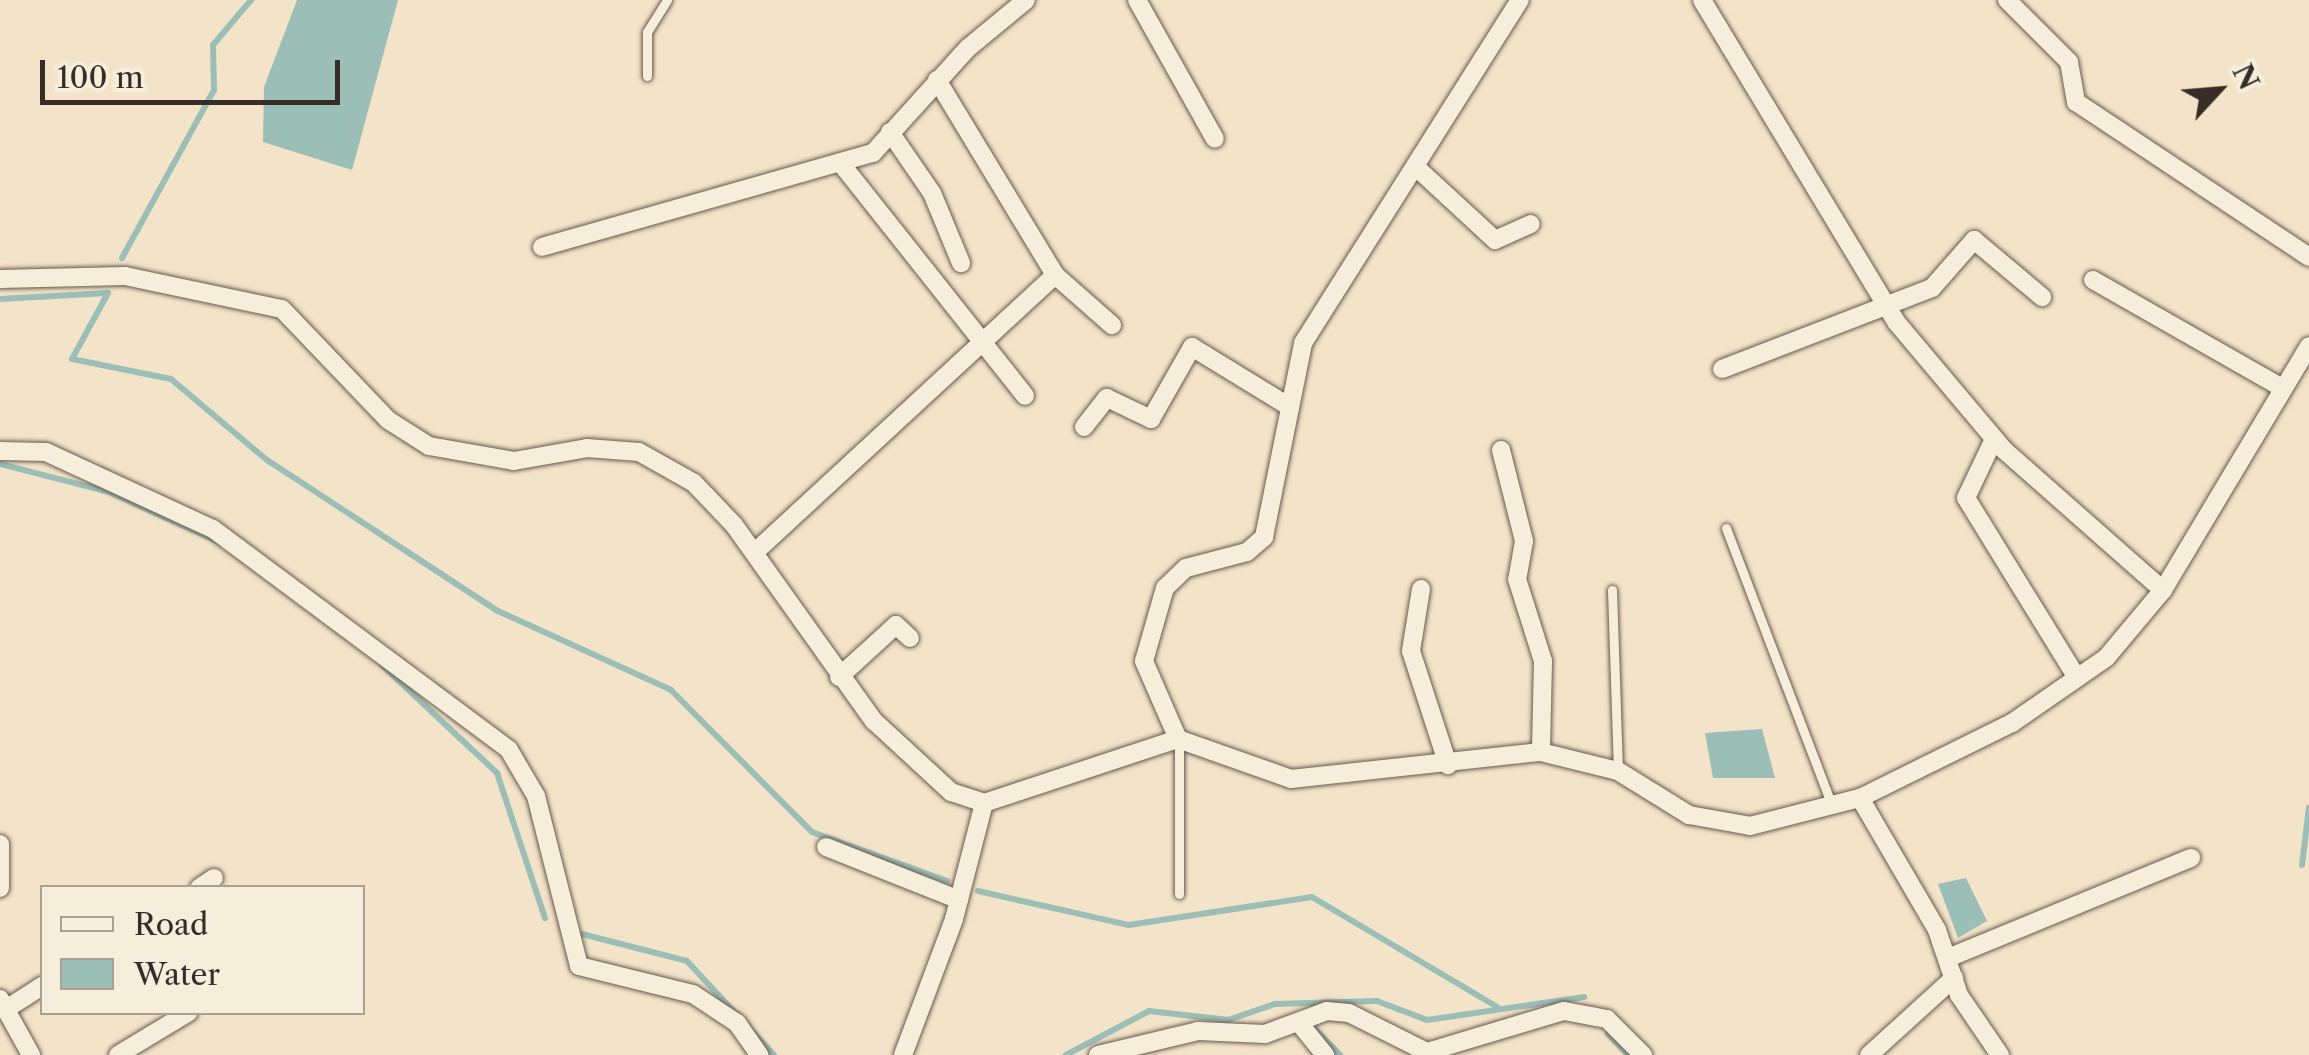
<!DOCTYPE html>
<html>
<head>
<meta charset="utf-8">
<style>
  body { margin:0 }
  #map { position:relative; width:2309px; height:1055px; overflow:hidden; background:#f3e3c8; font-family:"Libre Caslon Text",serif }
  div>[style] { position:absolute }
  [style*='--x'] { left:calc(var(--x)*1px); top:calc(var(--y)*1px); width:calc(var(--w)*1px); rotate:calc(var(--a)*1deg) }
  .water>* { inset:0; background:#9bbeb6 }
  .stream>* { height:6px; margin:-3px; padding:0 3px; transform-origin:3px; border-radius:3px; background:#9bbeb6 }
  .roads { filter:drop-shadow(0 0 2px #675a4e) drop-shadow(0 0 2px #675a4e) }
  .lane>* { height:9px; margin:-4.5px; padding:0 4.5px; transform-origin:4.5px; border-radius:4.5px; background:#f7eddb }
  .street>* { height:18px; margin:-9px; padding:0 9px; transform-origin:9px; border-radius:9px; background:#f7eddb }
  span { translate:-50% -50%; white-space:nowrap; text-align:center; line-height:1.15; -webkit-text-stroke:8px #f7eddb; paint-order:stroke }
  .legend { position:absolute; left:40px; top:885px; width:325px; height:130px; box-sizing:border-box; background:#f7eddb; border:2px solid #aba093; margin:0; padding:12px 18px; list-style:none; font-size:30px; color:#382c26 }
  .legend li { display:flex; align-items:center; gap:20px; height:50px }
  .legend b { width:50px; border:2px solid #aba093 }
  .north { position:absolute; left:2169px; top:40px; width:100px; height:100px; -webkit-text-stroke:8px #f7eddb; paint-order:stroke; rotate:64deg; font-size:28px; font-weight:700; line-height:40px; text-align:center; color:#382c26 }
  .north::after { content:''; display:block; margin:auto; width:35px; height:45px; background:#382c26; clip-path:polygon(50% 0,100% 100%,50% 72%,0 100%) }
  .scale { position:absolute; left:40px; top:60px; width:300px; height:45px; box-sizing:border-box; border:5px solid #382c26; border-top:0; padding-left:12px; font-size:30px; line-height:35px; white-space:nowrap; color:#382c26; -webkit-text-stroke:8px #f7eddb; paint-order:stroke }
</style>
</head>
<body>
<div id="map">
  <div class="water">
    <div style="clip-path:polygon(297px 0,398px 0,352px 170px,263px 142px,264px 87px)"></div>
    <div style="clip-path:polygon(1762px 729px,1775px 778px,1713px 778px,1705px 733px)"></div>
    <div style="clip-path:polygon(1966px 878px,1987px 921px,1958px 938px,1938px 884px)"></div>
  </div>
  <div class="stream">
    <div style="--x:122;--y:258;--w:192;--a:-61.3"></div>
    <div style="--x:214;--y:90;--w:45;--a:-91.3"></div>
    <div style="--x:213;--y:45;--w:59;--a:-49.8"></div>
    <div style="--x:0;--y:299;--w:108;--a:-3.2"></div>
    <div style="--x:108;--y:293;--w:75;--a:118.6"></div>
    <div style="--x:72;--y:359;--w:101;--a:11.4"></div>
    <div style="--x:171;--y:379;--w:126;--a:40.2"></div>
    <div style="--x:267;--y:460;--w:276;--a:33.2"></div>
    <div style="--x:498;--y:611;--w:190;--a:24.5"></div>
    <div style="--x:671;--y:690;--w:200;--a:45.2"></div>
    <div style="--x:812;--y:832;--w:144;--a:19.9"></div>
    <div style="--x:0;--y:464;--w:113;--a:14.4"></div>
    <div style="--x:109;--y:492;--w:123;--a:24.5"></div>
    <div style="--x:382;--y:665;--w:158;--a:43.2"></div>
    <div style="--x:497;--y:773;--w:153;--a:71.7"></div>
    <div style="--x:2302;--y:865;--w:58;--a:-83.1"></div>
    <div style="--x:978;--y:891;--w:155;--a:12.7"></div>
    <div style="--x:1129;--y:925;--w:185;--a:-8.7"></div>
    <div style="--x:1312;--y:897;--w:215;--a:30.7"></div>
    <div style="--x:582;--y:934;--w:108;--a:14.4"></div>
    <div style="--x:687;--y:961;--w:128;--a:47.2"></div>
    <div style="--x:1316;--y:1030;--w:35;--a:46"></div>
    <div style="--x:1608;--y:1034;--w:29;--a:46"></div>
    <div style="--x:1066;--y:1055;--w:94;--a:-27.9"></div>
    <div style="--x:1149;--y:1011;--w:80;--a:6.5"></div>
    <div style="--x:1228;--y:1020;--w:50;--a:-18.8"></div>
    <div style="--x:1275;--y:1004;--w:102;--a:-1.7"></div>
    <div style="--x:1377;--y:1001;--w:53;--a:20.8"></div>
    <div style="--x:1427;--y:1020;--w:159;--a:-8.3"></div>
  </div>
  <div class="roads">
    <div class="lane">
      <div style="--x:647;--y:76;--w:44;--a:-90"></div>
      <div style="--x:647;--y:32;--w:38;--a:-58"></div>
      <div style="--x:1726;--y:528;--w:297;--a:69.1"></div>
      <div style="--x:1612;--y:590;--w:181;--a:88.1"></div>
      <div style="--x:1179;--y:742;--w:152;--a:90"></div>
    </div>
    <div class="street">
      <div style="--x:1137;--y:0;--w:159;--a:60.7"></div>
      <div style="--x:1702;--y:0;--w:377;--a:58.9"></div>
      <div style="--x:1897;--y:323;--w:166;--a:49.9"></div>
      <div style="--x:2004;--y:450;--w:212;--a:41.4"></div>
      <div style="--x:2007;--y:0;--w:88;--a:45"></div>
      <div style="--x:2069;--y:62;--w:41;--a:80.1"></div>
      <div style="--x:2076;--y:102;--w:280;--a:33.6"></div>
      <div style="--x:937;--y:80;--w:228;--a:58.8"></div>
      <div style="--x:1055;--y:275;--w:76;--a:41.3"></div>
      <div style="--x:890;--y:132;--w:74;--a:55.5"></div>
      <div style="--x:932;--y:193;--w:76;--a:67.5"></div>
      <div style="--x:843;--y:166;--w:293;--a:51.6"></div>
      <div style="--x:1418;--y:169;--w:105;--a:42.7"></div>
      <div style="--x:1495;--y:240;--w:39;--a:-24"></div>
      <div style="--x:542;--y:247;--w:344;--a:-15.9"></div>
      <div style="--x:873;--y:153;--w:142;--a:-47.9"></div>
      <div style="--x:968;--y:48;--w:75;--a:-39.6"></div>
      <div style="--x:0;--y:279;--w:125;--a:-1.4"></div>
      <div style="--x:125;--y:276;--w:160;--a:11.9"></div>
      <div style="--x:282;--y:309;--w:153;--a:46.3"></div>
      <div style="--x:388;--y:420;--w:49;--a:32.4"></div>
      <div style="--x:429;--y:446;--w:86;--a:10"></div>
      <div style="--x:514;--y:461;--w:74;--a:-10.1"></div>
      <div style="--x:587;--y:448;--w:52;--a:4.4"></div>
      <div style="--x:639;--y:452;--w:63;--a:29.4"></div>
      <div style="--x:694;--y:483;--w:58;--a:46.4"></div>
      <div style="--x:734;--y:525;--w:241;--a:54.5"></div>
      <div style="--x:874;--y:721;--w:105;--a:42.7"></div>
      <div style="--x:951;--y:792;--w:35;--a:18"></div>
      <div style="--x:984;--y:803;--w:204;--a:-18.3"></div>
      <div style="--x:1178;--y:739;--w:120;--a:19.5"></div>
      <div style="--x:1291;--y:779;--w:251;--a:-6.2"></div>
      <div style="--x:1541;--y:752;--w:79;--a:13.9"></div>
      <div style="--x:1618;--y:771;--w:84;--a:31.8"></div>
      <div style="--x:1689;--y:815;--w:62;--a:10.2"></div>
      <div style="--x:1750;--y:826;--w:114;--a:-14.3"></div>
      <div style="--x:1860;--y:798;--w:169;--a:-26.3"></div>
      <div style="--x:2012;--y:723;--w:114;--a:-34.7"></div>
      <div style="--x:2106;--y:658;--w:89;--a:-50"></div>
      <div style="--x:2163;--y:590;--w:284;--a:-59.1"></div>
      <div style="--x:2093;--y:280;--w:218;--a:29.7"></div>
      <div style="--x:1722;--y:369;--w:225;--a:-21.1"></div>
      <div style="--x:1932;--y:288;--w:64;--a:-48.8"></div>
      <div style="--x:1974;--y:240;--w:89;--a:40"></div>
      <div style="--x:1084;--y:427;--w:37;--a:-52"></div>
      <div style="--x:1107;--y:398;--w:49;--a:25.5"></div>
      <div style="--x:1151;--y:419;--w:83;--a:-60.3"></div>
      <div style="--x:1192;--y:347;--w:115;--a:31.5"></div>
      <div style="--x:1994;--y:439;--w:65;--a:115.4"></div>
      <div style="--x:1966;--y:498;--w:211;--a:58.3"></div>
      <div style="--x:1501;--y:450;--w:94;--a:75.8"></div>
      <div style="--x:1524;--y:541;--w:39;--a:100"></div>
      <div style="--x:1517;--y:579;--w:86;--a:72.4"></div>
      <div style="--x:1543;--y:661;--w:91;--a:91.3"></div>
      <div style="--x:0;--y:451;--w:46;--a:1.2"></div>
      <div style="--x:46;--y:452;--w:184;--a:24.8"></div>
      <div style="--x:213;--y:529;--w:369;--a:36.7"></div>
      <div style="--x:509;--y:750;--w:53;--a:59.6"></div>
      <div style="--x:536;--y:796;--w:175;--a:75.8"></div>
      <div style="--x:579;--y:966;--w:117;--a:13.8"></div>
      <div style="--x:693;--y:994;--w:53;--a:33.4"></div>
      <div style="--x:737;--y:1023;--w:39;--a:55"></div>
      <div style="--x:755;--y:552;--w:408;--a:-42.7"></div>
      <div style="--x:1421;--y:589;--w:63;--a:99.2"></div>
      <div style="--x:1411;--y:651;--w:120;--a:72"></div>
      <div style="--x:839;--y:677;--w:77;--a:-42.4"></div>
      <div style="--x:896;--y:625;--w:19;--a:43"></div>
      <div style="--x:1178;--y:739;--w:85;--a:-113.6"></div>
      <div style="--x:1144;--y:661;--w:76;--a:-74"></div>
      <div style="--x:1165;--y:588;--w:29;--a:-44"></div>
      <div style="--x:1186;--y:568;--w:63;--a:-14.7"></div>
      <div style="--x:1247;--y:552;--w:23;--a:-41"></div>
      <div style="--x:1264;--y:537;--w:198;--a:-78.6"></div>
      <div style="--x:1303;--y:343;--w:406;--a:-57.7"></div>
      <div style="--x:1860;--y:798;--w:153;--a:59.7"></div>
      <div style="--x:1937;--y:930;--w:69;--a:71.3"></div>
      <div style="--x:1959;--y:995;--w:73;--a:55.7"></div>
      <div style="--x:0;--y:844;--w:44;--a:90"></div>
      <div style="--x:826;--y:847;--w:143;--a:21.7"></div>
      <div style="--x:199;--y:888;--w:18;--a:-34"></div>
      <div style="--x:1948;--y:958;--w:263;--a:-22.4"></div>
      <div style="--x:0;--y:999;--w:64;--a:61"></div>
      <div style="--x:6;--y:1009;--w:43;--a:-32.6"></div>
      <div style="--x:1300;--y:1024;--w:40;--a:51"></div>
      <div style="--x:118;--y:1055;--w:83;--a:-31.2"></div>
      <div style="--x:903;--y:1055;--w:145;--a:-69.4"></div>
      <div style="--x:954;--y:919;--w:120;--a:-75.5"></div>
      <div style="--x:1098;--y:1055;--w:103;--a:-13.5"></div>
      <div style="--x:1198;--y:1031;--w:67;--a:2.6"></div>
      <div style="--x:1265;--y:1034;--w:66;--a:-20.4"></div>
      <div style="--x:1327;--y:1011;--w:22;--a:5"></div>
      <div style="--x:1349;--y:1013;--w:87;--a:26.6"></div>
      <div style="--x:1427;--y:1052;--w:143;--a:-16.7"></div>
      <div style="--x:1564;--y:1011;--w:44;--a:10.5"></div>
      <div style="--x:1607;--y:1019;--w:51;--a:45"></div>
      <div style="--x:1869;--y:1055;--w:115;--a:-42.2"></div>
    </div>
  </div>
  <ul class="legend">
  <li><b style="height:12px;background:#f7eddb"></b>Road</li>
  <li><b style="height:28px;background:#9bbeb6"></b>Water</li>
  </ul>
  <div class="north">N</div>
  <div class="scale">100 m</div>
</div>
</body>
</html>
